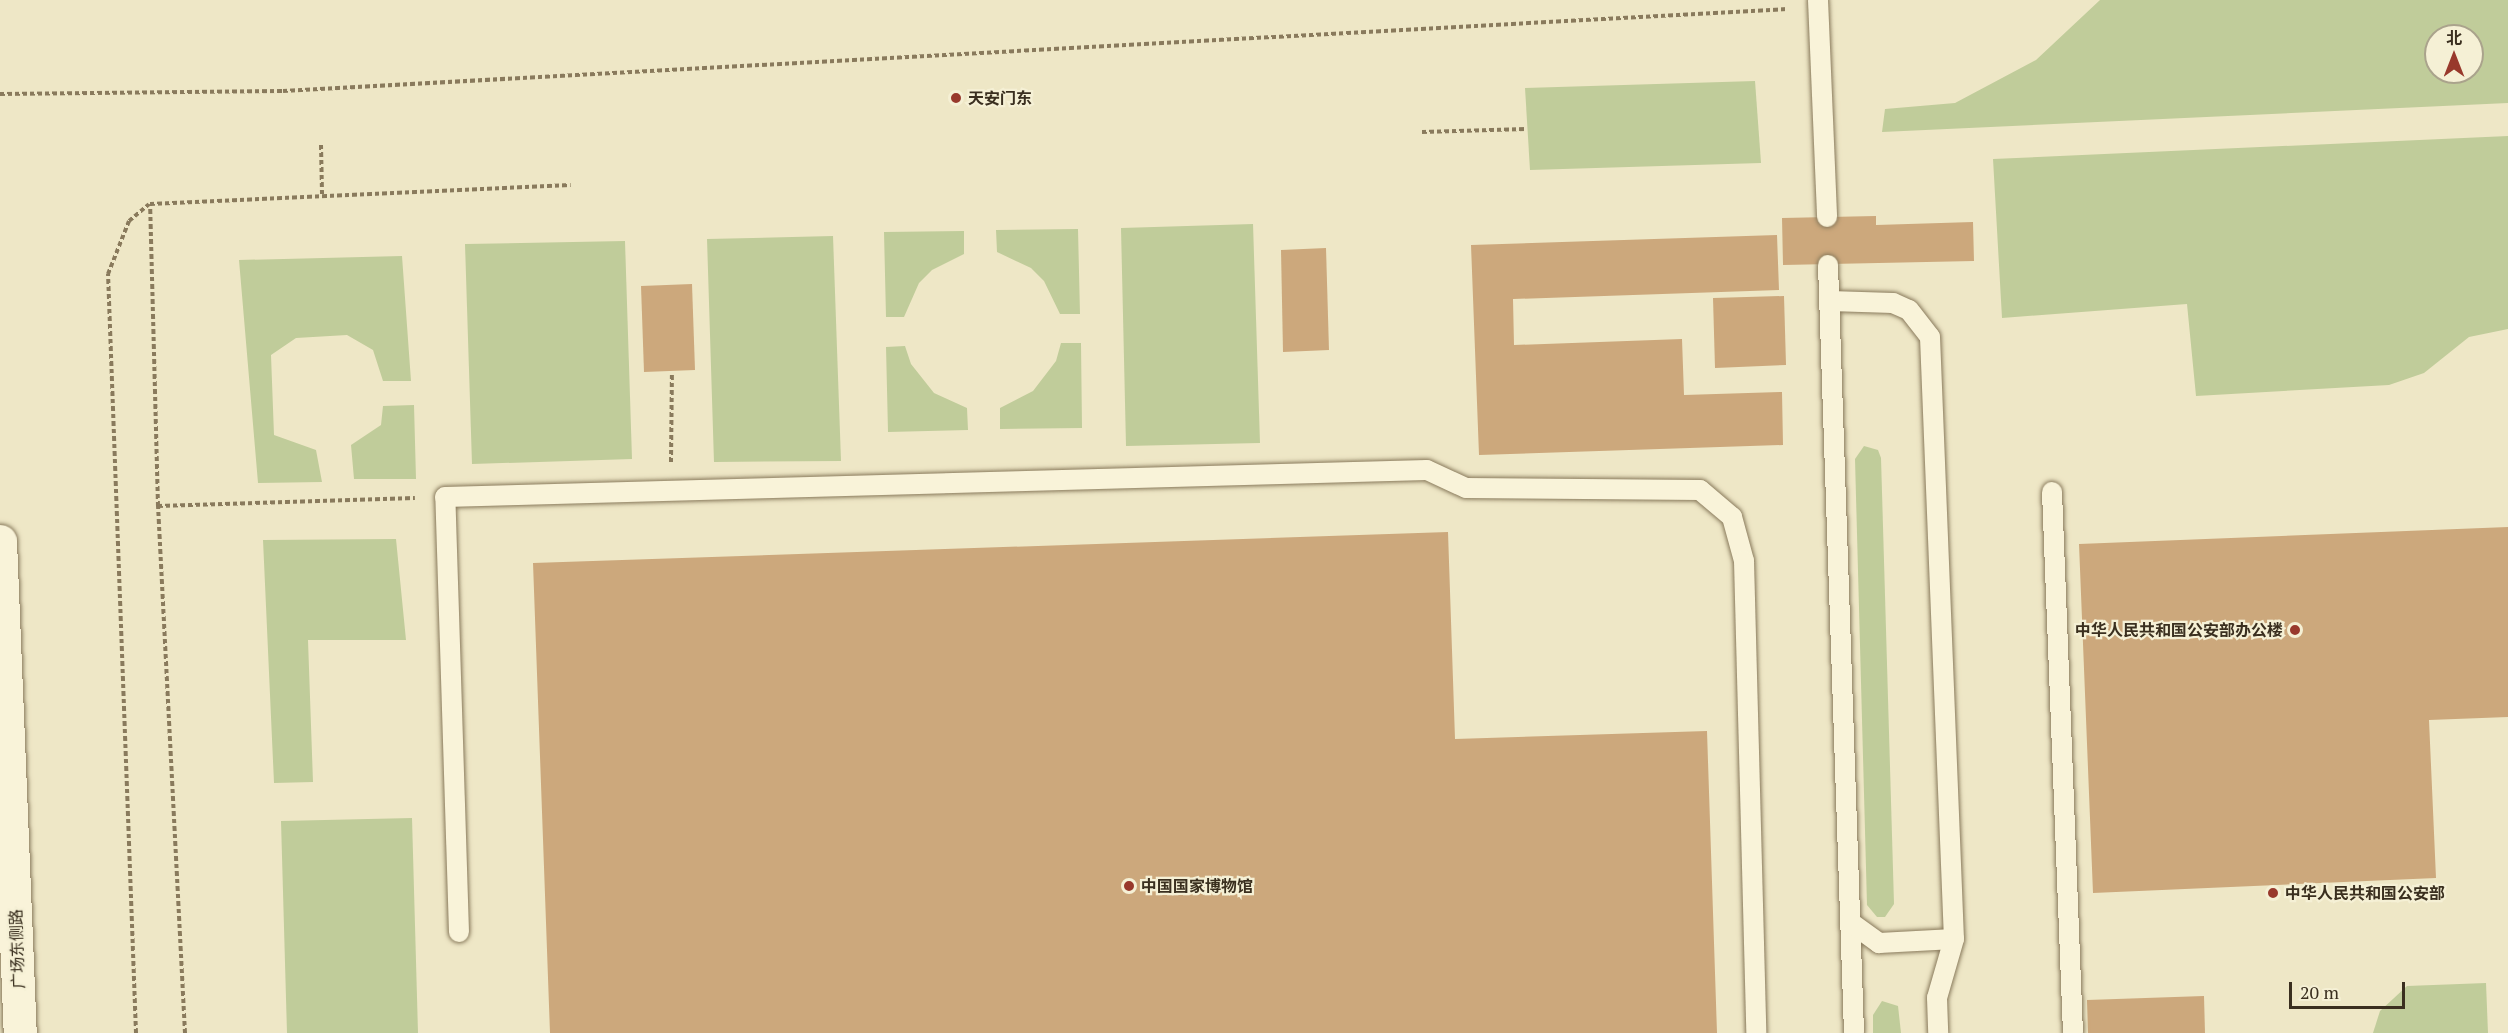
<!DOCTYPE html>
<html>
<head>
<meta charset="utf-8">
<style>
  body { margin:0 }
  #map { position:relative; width:2508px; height:1033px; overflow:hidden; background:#eee7c6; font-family:"PT Serif","Noto Sans SC",serif }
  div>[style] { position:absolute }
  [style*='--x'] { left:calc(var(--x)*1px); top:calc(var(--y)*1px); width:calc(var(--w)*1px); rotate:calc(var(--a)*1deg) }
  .green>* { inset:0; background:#c0cc9a }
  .building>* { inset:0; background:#cca87c }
  .path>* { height:4px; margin-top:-2px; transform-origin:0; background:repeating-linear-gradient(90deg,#897a5c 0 4.5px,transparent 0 7.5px) }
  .roads { filter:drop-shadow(0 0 2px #897a5c) drop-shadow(0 0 2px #897a5c) }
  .service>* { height:20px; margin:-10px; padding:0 10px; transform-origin:10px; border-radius:10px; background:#f9f3d9 }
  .secondary>* { height:33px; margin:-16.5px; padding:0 16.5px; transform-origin:16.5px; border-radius:16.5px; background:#f9f3d9 }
  .dots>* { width:16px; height:16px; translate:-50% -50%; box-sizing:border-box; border:3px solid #f5f0d5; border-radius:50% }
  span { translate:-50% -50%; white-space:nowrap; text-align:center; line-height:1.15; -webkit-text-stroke:4.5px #f5f0d5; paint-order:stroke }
  .poi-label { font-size:16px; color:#3a2f1f; font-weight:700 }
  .left { translate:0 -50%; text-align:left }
  .right { translate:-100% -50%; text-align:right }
  .street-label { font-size:16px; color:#3a2f1f }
  .north { position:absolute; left:2424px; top:24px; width:60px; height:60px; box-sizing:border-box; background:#f5f0d5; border:2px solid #aaa38c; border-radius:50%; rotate:0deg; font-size:16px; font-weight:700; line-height:24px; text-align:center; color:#3a2f1f }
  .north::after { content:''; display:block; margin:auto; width:21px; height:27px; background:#98392c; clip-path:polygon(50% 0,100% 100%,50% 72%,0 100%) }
  .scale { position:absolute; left:2289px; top:982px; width:116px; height:27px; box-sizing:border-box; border:3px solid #3a2f1f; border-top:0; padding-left:8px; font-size:18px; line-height:21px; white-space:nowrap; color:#3a2f1f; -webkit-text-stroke:4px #f5f0d5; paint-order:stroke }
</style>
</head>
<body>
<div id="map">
  <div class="green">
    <div style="clip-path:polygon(evenodd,2100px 0,2508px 0,2508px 103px,1882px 132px,1885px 109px,1955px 103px,2036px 60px,2100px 0,2436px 36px,2472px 36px,2472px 72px,2436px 72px,2436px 36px)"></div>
    <div style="clip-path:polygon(1755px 81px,1761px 163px,1530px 170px,1525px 88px)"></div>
    <div style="clip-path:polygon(2508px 136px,2508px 329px,2469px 337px,2424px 373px,2389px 385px,2196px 396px,2187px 304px,2002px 318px,1993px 159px)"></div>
    <div style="clip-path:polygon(1253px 224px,1260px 443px,1126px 446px,1121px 228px)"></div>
    <div style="clip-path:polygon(1078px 229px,1080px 314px,1060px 314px,1044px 281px,1031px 268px,997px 252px,996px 230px)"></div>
    <div style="clip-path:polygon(964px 231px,964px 254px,932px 270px,919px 283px,904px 317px,886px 317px,884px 232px)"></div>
    <div style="clip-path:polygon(833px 236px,841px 461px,714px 462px,707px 239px)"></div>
    <div style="clip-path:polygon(625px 241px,632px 459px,472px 464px,465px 244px)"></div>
    <div style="clip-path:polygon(402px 256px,411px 381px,383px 381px,373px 350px,347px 335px,296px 338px,271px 355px,274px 435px,316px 450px,322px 482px,258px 483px,239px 260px)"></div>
    <div style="clip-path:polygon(1061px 343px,1081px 343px,1082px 428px,1000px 429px,1000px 408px,1033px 391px,1056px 361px)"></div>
    <div style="clip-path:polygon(905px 346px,911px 364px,934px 393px,967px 408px,968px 430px,888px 432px,886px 347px)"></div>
    <div style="clip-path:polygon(414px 405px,416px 479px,354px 479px,351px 445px,381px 425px,383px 406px)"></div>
    <div style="clip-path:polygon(1864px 446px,1878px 450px,1881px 458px,1894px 904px,1885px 917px,1877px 917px,1867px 905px,1855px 459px)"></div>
    <div style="clip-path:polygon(396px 539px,406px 640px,308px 640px,313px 782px,274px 783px,263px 540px)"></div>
    <div style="clip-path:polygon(412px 818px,418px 1033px,287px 1033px,281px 821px)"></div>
    <div style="clip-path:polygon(2486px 983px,2488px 1033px,2373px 1033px,2380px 1011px,2407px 986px)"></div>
    <div style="clip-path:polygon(1882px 1001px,1898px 1006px,1901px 1033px,1873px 1033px,1873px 1015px)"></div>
  </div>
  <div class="building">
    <div style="clip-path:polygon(1876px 216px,1876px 225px,1973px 222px,1974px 261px,1783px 265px,1782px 218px)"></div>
    <div style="clip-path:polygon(1777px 235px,1779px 290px,1513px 299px,1514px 345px,1682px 339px,1684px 395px,1782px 392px,1783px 445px,1479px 455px,1471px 245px)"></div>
    <div style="clip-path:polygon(1326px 248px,1329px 350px,1283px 352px,1281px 250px)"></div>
    <div style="clip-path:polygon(692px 284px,695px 370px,644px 372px,641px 286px)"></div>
    <div style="clip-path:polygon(1784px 296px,1786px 365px,1715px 368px,1713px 298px)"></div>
    <div style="clip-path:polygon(2508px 527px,2508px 717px,2429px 720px,2436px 878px,2093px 893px,2079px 544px)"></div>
    <div style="clip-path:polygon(1448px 532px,1455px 739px,1707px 731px,1717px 1033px,550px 1033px,533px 563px)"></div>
    <div style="clip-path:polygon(2204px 996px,2205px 1033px,2088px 1033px,2087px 1000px)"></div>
  </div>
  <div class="path">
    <div style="--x:0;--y:94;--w:283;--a:-0.6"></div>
    <div style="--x:283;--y:91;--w:1507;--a:-3.12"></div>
    <div style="--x:1422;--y:132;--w:105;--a:-1.6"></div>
    <div style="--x:321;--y:145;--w:49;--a:88.8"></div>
    <div style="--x:671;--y:462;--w:90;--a:-89.4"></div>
    <div style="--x:158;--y:506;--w:257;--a:-1.8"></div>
    <div style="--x:136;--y:1033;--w:760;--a:-92.11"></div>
    <div style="--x:108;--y:274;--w:57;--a:-68.4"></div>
    <div style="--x:129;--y:221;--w:26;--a:-40"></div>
    <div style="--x:185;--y:1033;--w:528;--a:-92.93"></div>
    <div style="--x:158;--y:506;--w:302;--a:-91.5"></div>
    <div style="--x:150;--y:204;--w:421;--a:-2.6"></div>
  </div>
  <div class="roads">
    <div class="service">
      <div style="--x:1818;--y:0;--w:217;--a:87.6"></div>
      <div style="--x:1828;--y:265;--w:768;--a:88.06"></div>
      <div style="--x:1830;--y:301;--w:63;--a:1.8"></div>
      <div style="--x:1893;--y:303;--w:17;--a:24"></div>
      <div style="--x:1909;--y:310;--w:34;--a:52"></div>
      <div style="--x:1930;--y:337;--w:602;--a:87.72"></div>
      <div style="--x:1954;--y:939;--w:61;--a:106.1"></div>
      <div style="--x:1937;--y:998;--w:35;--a:88"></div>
      <div style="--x:2052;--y:492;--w:541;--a:87.78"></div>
      <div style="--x:1850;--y:922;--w:36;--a:36"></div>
      <div style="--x:1879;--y:943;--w:75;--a:-3.1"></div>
      <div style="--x:459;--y:932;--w:435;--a:-91.8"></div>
      <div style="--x:445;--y:497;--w:982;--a:-1.57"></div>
      <div style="--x:1427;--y:470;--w:43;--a:24.8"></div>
      <div style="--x:1466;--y:488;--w:234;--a:0.5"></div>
      <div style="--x:1700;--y:490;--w:42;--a:40.2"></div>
      <div style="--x:1732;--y:517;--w:46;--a:74.7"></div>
      <div style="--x:1744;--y:561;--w:472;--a:88.5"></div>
    </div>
    <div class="secondary">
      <div style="--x:0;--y:541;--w:492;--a:87.7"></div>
    </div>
  </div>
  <div class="dots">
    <div style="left:956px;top:98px;background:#98392c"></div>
    <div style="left:2295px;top:630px;background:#98392c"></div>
    <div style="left:1129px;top:886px;background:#98392c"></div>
    <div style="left:2273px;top:893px;background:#98392c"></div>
  </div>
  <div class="poi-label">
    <span class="left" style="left:968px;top:98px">天安门东</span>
    <span class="right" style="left:2283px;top:630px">中华人民共和国公安部办公楼</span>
    <span class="left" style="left:1141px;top:886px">中国国家博物馆</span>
    <span class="left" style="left:2285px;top:893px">中华人民共和国公安部</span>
  </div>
  <div class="street-label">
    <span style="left:17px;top:949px;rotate:-92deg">广场东侧路</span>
  </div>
  <div class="north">北</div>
  <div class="scale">20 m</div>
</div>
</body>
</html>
